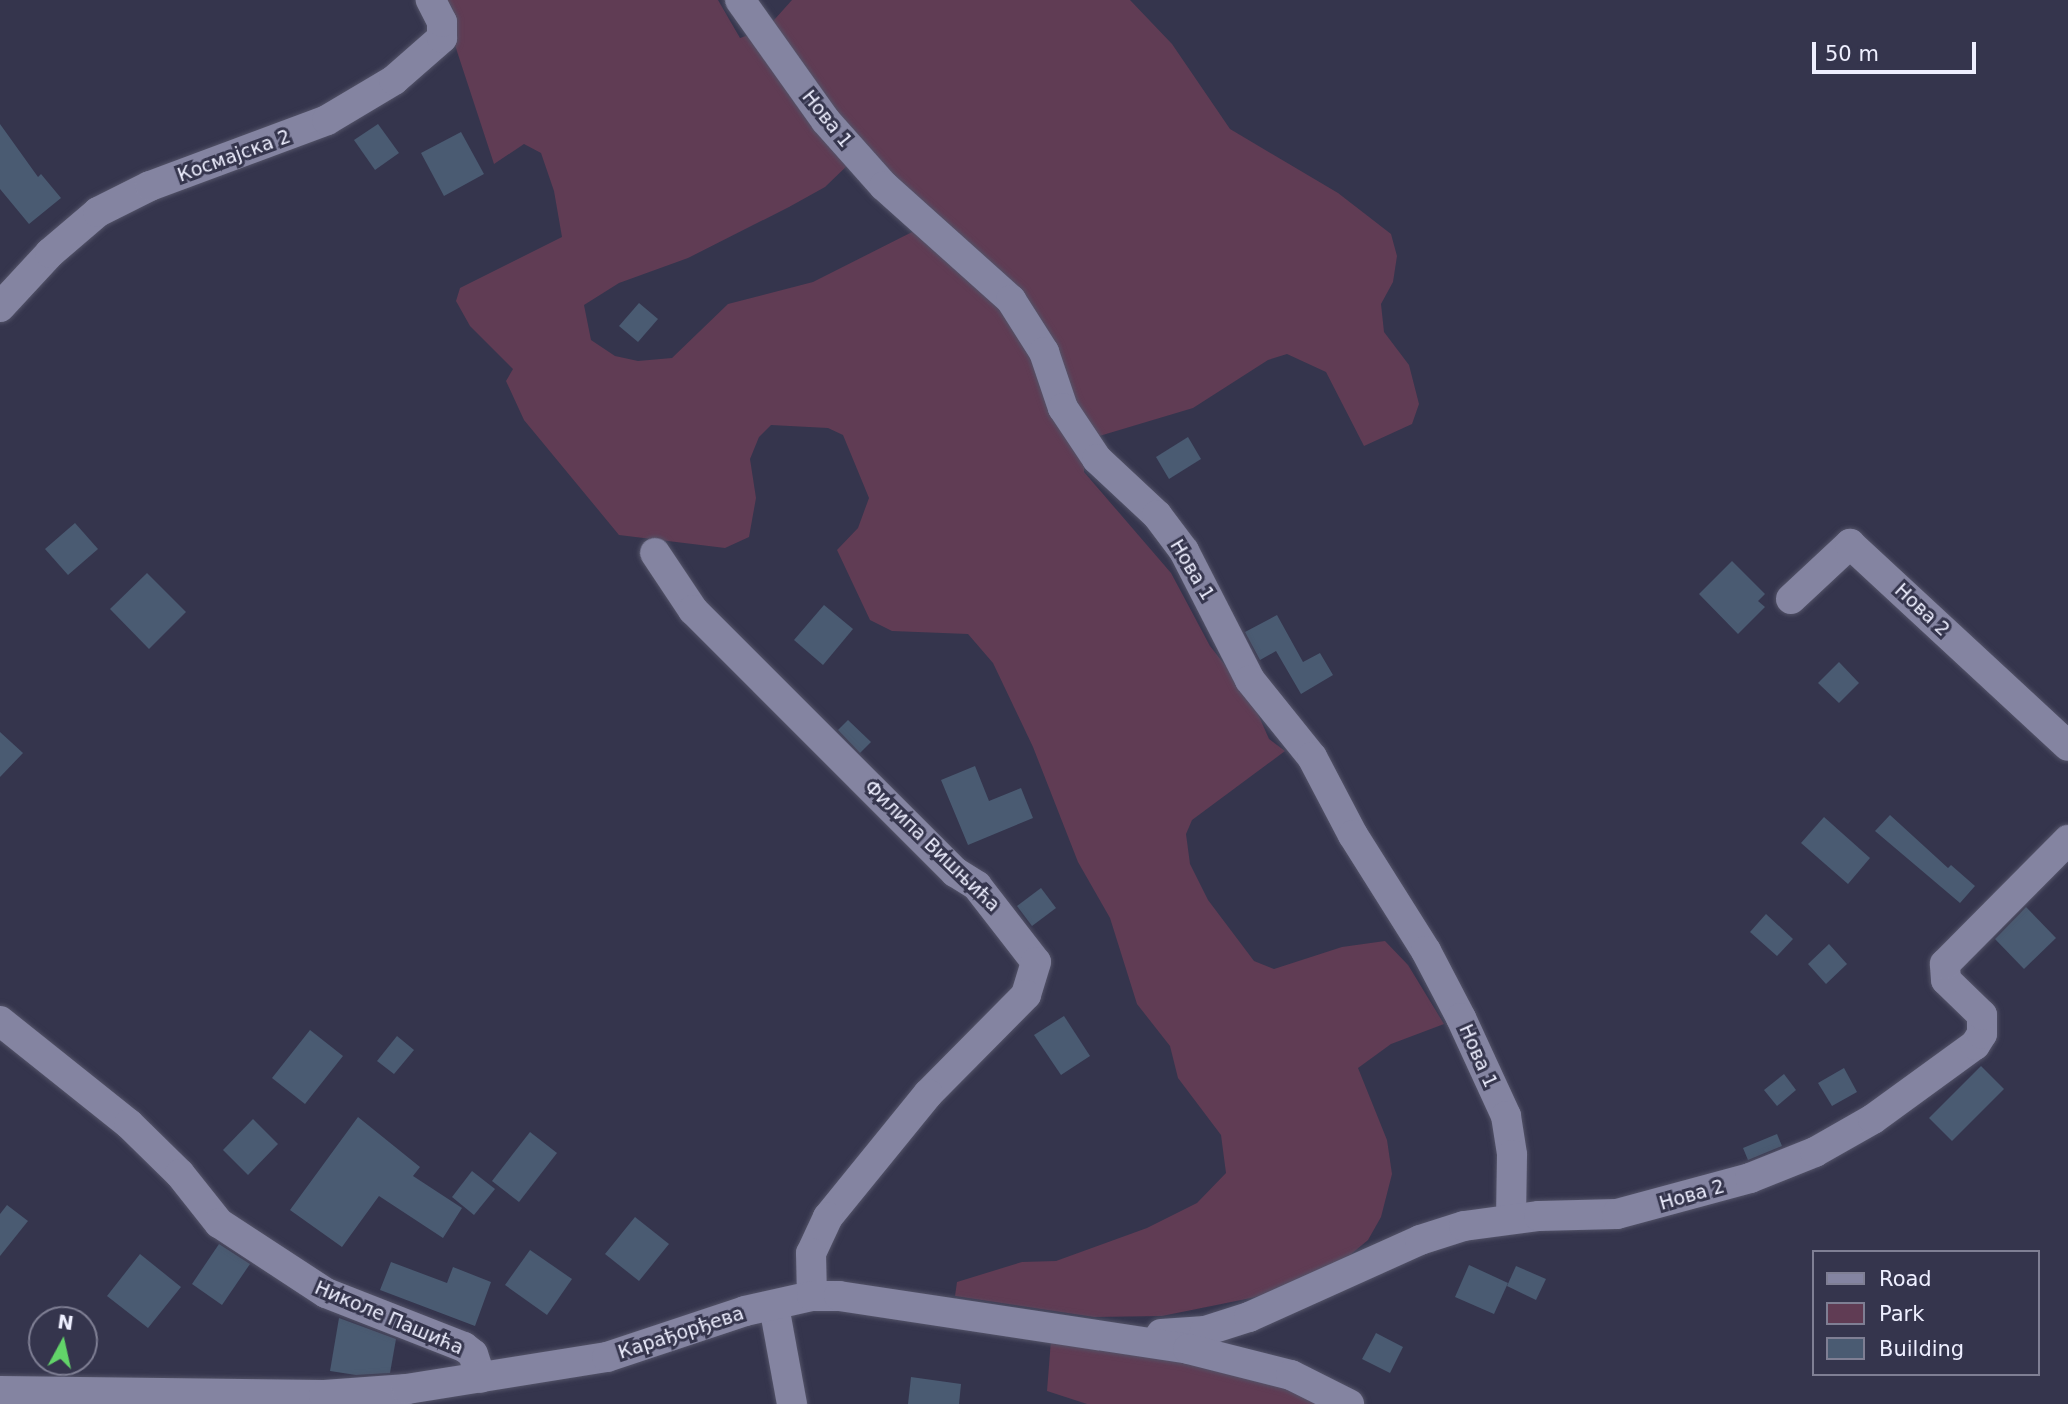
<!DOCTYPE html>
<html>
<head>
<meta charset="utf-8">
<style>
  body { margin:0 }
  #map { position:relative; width:2068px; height:1404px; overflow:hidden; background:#35354d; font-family:"DejaVu Sans",sans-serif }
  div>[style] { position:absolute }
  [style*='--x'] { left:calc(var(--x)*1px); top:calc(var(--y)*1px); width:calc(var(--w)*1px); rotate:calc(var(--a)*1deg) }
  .green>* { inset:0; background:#603c54 }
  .building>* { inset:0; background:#4a5b72 }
  .roads { filter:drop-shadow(0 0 2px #535368) drop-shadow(0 0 2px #535368) }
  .minor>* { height:30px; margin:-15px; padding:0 15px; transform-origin:15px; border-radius:15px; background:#8484a1 }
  span { translate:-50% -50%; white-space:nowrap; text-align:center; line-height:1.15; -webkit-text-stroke:6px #35354d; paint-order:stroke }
  .street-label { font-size:19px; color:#eeefff }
  .legend { position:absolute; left:1812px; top:1250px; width:228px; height:126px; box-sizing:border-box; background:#35354d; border:2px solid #7f7f94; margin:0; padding:9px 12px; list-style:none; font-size:21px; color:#eeefff }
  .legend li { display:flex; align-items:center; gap:14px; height:35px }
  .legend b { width:35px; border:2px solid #7f7f94 }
  .north { position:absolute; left:28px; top:1306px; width:70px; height:70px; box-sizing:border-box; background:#35354d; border:2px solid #7f7f94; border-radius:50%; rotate:8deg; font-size:19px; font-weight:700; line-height:28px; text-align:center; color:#eeefff }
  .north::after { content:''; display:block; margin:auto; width:24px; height:32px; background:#62d469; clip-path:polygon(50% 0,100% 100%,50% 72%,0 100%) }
  .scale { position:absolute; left:1812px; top:42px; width:164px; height:32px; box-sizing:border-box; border:4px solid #eeefff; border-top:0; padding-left:9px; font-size:21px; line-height:24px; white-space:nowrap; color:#eeefff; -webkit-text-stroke:5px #35354d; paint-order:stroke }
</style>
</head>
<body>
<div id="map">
  <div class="green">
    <div style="clip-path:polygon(evenodd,447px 0,718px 0,740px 38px,766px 29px,792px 0,1130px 0,1172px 44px,1230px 129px,1338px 193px,1391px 234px,1397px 256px,1393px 282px,1381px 304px,1384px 332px,1409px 365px,1419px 404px,1412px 424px,1364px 446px,1326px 372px,1287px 354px,1268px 360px,1193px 408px,1086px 440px,1084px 472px,1171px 573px,1210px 646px,1251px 698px,1269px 739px,1285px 751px,1192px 820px,1186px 834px,1190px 864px,1208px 900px,1254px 961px,1274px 969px,1342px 947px,1385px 941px,1408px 965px,1444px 1024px,1391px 1044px,1358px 1068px,1387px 1140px,1392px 1174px,1381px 1217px,1368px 1240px,1350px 1255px,1311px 1281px,1280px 1292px,1162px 1316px,1094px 1317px,955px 1296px,957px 1282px,1022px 1262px,1056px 1261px,1147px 1228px,1197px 1203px,1226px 1173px,1221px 1135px,1178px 1078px,1170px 1046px,1137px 1004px,1110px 918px,1078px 862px,1033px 747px,993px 663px,968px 634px,892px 631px,870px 620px,837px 550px,858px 528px,869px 498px,843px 435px,828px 428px,771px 425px,759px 437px,750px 459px,756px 498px,749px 537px,725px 548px,619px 535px,524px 420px,506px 381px,513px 369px,470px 326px,456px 301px,460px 288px,562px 237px,554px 191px,541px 153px,524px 144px,494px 164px,450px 30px,453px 9px,447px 0,851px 162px,920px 228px,813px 282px,728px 304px,672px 358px,638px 361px,615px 356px,591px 340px,584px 305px,619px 283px,688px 258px,789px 207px,825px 187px,851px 162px)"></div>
    <div style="clip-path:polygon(1052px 1327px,1120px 1337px,1341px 1404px,1087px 1404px,1047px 1391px)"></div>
  </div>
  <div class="building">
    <div style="clip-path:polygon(0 124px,38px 177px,41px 174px,61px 198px,29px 224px,0 189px)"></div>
    <div style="clip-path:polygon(378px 124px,399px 153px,375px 170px,354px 140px)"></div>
    <div style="clip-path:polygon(461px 132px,484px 174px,444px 196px,421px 153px)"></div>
    <div style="clip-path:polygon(639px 303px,658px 319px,638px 342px,619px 326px)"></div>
    <div style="clip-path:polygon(1188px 437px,1201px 459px,1169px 479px,1156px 457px)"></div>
    <div style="clip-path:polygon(75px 523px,98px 549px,68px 575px,45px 549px)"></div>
    <div style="clip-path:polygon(1732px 561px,1765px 594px,1758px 601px,1765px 607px,1738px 634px,1699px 594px)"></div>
    <div style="clip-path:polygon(147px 573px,186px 612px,149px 649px,110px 609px)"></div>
    <div style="clip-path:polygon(824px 605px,853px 629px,823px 665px,794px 640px)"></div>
    <div style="clip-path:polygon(1277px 615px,1303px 662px,1320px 653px,1333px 675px,1301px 694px,1276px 651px,1260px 660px,1245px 632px)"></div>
    <div style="clip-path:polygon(1839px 662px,1859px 683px,1839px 703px,1818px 683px)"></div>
    <div style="clip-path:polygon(848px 720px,871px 742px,860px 753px,838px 730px)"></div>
    <div style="clip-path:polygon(0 732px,23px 753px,0 777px)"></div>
    <div style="clip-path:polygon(975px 766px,989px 801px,1021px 788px,1033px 818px,968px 845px,941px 780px)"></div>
    <div style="clip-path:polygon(1890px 815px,1948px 868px,1951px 865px,1975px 886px,1960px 903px,1875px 831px)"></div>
    <div style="clip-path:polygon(1824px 817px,1870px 858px,1848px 884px,1801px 843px)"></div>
    <div style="clip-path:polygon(1041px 888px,1056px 908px,1032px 926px,1017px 906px)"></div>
    <div style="clip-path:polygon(2026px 907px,2056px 938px,2024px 969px,1995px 939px)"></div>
    <div style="clip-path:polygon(1766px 914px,1793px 939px,1777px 956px,1750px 932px)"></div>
    <div style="clip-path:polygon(1829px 944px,1847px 964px,1826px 984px,1808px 964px)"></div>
    <div style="clip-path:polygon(1064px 1016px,1090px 1056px,1061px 1075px,1034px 1035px)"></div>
    <div style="clip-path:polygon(310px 1030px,343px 1056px,305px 1104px,272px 1078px)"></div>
    <div style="clip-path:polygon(397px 1036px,414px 1050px,394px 1074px,377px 1061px)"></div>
    <div style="clip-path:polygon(1981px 1066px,2004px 1089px,1952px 1141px,1929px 1118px)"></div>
    <div style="clip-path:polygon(1844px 1068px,1857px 1092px,1832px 1106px,1818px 1083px)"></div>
    <div style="clip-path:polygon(1784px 1074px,1796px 1090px,1777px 1106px,1764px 1090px)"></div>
    <div style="clip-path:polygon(358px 1117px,420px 1167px,413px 1176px,462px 1208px,443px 1238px,379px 1196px,342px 1247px,290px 1210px)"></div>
    <div style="clip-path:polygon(253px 1119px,278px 1144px,248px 1175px,223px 1150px)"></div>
    <div style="clip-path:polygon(530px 1132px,557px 1153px,519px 1202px,492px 1181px)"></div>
    <div style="clip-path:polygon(1777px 1134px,1782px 1146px,1748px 1160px,1743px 1148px)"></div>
    <div style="clip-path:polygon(472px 1171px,495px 1189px,474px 1215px,452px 1197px)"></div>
    <div style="clip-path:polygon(7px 1205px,28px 1221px,0 1256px,0 1214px)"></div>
    <div style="clip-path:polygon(635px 1217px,669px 1244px,639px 1281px,605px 1254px)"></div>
    <div style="clip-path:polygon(219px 1244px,250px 1264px,222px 1305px,192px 1284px)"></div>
    <div style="clip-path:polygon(530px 1250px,572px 1279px,547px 1315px,505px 1285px)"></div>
    <div style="clip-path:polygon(140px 1254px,181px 1287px,148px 1328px,107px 1296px)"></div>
    <div style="clip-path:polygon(391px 1262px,447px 1283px,453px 1267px,491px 1282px,475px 1326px,380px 1290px)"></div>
    <div style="clip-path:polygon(1469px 1265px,1508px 1283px,1494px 1314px,1455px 1297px)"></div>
    <div style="clip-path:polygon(1516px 1266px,1546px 1279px,1536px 1300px,1507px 1286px)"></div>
    <div style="clip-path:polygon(339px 1318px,396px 1339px,390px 1373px,356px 1375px,330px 1371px)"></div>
    <div style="clip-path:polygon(1376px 1333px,1403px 1347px,1390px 1373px,1362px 1359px)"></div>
    <div style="clip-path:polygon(911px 1377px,961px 1384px,959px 1404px,908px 1404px)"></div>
  </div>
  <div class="roads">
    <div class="minor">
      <div style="--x:740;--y:0;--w:148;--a:54.6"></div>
      <div style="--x:826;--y:121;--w:87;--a:48.3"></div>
      <div style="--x:884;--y:186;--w:171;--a:41.9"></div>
      <div style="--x:1011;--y:300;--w:62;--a:57.6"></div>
      <div style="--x:1044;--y:352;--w:59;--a:71.3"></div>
      <div style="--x:1063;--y:408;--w:61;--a:56.3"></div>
      <div style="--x:1097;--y:459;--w:82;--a:43"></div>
      <div style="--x:1157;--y:515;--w:45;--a:53.1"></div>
      <div style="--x:1184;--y:551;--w:145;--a:62.9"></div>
      <div style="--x:1250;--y:680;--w:99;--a:51.2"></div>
      <div style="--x:1312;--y:757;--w:88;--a:62.3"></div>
      <div style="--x:1353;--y:835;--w:137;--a:57.8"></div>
      <div style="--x:1426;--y:951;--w:76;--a:62.4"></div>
      <div style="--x:1461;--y:1018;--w:108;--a:65.3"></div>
      <div style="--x:1506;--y:1116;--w:39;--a:81"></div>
      <div style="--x:1512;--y:1155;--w:64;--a:90.9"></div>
      <div style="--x:0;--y:307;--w:74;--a:-47.2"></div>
      <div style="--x:50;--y:253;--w:63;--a:-40.5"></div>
      <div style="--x:98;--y:212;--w:58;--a:-26.6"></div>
      <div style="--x:150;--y:186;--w:189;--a:-20.4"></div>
      <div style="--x:327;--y:120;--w:78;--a:-30.8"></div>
      <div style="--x:394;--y:80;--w:64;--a:-41.2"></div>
      <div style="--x:442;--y:38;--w:16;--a:-90"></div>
      <div style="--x:442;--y:22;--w:25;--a:-117"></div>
      <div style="--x:655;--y:553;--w:69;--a:56.3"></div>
      <div style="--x:693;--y:610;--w:371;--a:45"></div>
      <div style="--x:955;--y:872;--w:26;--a:32"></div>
      <div style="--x:977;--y:886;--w:96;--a:52.2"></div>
      <div style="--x:1036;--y:962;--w:34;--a:107"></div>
      <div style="--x:1026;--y:995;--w:139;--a:134.7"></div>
      <div style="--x:928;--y:1094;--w:159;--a:129.1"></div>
      <div style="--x:828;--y:1217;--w:40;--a:115"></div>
      <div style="--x:811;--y:1253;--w:43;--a:88.7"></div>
      <div style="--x:1791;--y:599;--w:81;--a:-43"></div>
      <div style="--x:1850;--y:544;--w:297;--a:42.8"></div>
      <div style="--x:0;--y:1021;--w:165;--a:38.6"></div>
      <div style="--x:129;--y:1124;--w:71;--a:44.4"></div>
      <div style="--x:180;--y:1174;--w:63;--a:51.5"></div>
      <div style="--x:219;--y:1223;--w:128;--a:33.2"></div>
      <div style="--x:326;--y:1293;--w:148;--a:21.4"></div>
      <div style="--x:464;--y:1347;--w:11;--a:38"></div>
      <div style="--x:473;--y:1354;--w:25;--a:72"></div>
      <div style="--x:774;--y:1306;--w:100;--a:79.6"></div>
      <div style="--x:1161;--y:1334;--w:44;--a:-3.9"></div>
      <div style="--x:1205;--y:1331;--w:46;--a:-17.7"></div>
      <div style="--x:1249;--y:1317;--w:188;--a:-24.2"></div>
      <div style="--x:1420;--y:1240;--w:46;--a:-17.7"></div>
      <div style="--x:1464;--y:1226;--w:76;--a:-7.6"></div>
      <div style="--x:1539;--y:1216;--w:78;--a:-1.5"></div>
      <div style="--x:1617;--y:1214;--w:138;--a:-15.1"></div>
      <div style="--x:1750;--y:1178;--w:70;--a:-21.8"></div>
      <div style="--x:1815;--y:1152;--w:67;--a:-29.6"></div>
      <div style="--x:1873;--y:1119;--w:126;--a:-36"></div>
      <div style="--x:1975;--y:1045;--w:13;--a:-58"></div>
      <div style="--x:1982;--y:1034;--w:19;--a:-90"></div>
      <div style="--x:1982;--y:1015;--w:50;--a:-135.8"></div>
      <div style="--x:1946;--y:980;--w:16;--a:-94"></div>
      <div style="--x:1945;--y:964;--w:175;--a:-45.2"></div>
      <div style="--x:0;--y:1391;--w:324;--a:0.7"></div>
      <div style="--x:324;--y:1395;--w:83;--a:-4.1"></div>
      <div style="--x:407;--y:1389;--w:203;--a:-9.1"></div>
      <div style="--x:607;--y:1357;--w:145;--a:-18.4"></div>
      <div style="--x:745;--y:1311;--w:69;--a:-12.6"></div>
      <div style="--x:812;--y:1296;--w:27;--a:0"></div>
      <div style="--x:839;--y:1296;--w:353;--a:8.6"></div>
      <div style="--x:1188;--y:1349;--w:106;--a:14.2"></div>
      <div style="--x:1291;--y:1375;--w:65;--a:26.6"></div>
    </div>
  </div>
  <div class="street-label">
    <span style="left:827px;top:119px;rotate:51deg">Нова 1</span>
    <span style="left:234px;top:156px;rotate:-20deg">Космајска 2</span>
    <span style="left:1192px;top:570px;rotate:59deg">Нова 1</span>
    <span style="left:1922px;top:610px;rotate:43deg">Нова 2</span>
    <span style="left:932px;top:846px;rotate:44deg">Филипа Вишњића</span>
    <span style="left:1478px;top:1056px;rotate:66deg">Нова 1</span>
    <span style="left:1692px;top:1195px;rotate:-16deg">Нова 2</span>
    <span style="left:389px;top:1318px;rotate:23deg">Николе Пашића</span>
    <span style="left:681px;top:1333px;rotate:-18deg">Карађорђева</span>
  </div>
  <ul class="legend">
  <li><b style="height:9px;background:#8484a1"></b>Road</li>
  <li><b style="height:19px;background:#603c54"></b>Park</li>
  <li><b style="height:19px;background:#4a5b72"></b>Building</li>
  </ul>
  <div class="north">N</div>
  <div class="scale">50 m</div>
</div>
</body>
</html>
